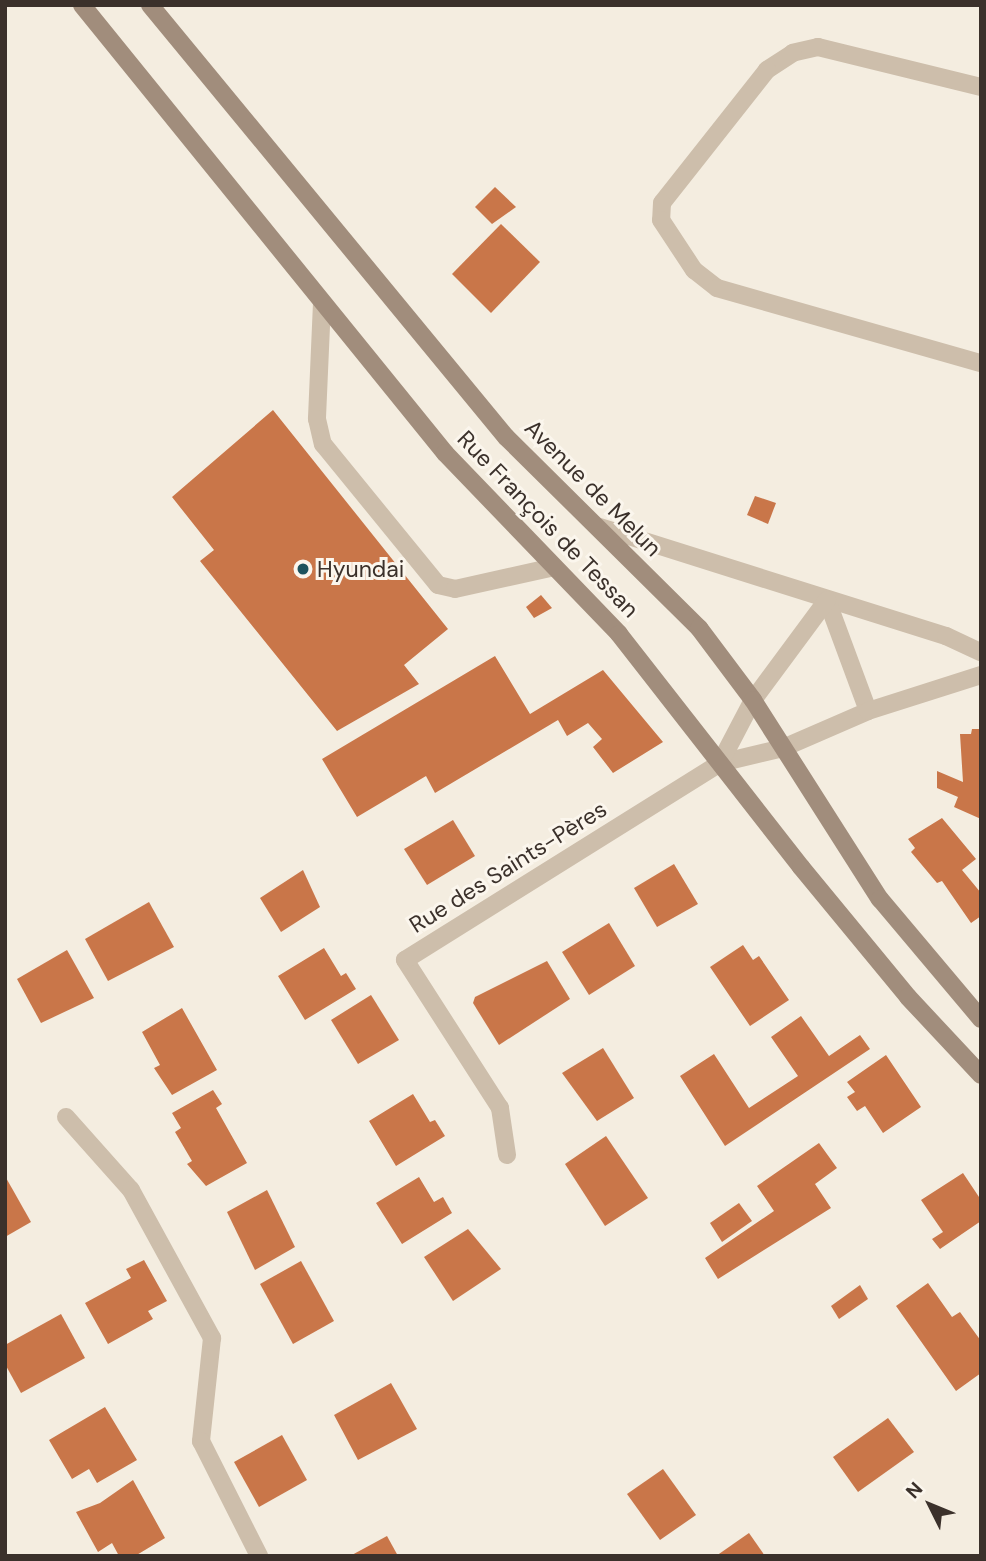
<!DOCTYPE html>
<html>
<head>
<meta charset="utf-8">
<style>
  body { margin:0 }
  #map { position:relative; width:986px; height:1561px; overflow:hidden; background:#f4ede0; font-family:"DM Sans",sans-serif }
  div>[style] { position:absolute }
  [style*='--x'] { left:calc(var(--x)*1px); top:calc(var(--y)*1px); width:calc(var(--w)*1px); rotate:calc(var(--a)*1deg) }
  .building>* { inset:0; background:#c97649 }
  .path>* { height:4.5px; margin-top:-2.25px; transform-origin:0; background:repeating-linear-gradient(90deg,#b9a895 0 3.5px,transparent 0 7px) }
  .service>* { height:18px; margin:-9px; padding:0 9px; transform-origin:9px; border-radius:9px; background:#cdbeab }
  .minor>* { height:18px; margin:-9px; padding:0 9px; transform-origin:9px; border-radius:9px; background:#cdbeab }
  .tertiary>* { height:18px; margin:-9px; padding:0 9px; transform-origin:9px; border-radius:9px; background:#cdbeab }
  .secondary>* { height:18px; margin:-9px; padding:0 9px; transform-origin:9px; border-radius:9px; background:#a18d7c }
  .dots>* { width:19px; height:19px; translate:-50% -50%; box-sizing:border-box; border:4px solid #fbf6ed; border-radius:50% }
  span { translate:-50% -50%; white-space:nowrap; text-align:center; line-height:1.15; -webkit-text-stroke:6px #fbf6ed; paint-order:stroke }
  .street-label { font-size:23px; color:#3b312b }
  .poi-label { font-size:23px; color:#3b312b }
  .left { translate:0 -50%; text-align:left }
  .frame { position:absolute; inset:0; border:7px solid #3b312b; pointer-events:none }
  .north { position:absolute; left:895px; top:1470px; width:70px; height:70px; -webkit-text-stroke:5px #fbf6ed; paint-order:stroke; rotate:313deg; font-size:19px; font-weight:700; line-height:28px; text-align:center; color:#3b312b }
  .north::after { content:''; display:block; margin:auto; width:24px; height:32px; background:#3b312b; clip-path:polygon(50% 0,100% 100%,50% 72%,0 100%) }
</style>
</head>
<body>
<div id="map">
  <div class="building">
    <div style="clip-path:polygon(495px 187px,516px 207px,492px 224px,475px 207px)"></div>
    <div style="clip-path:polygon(501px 224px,540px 262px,491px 313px,452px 274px)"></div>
    <div style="clip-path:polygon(273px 410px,448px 629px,404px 665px,419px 684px,337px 731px,200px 561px,214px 550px,172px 497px)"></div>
    <div style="clip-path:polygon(755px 496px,776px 503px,768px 524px,747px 515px)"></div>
    <div style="clip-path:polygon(541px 595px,552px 608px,534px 618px,526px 607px)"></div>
    <div style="clip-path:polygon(495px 656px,530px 714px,603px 670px,663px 742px,613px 773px,593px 747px,602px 739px,588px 723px,567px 736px,558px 720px,435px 793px,426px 776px,357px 817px,322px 759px)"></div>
    <div style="clip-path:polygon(972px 729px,981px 729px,981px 819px,954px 807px,958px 797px,937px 788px,937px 771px,963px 782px,960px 734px,971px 734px)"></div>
    <div style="clip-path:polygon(942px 818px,976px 859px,962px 870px,981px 893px,981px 916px,971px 923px,942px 881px,937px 883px,911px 852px,915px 848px,908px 839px)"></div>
    <div style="clip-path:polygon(453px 820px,475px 856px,427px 885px,404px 849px)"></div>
    <div style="clip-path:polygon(674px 864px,698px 904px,657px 927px,634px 888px)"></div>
    <div style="clip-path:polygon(303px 870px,320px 907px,281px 932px,260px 898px)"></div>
    <div style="clip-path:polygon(149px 902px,174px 947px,108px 981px,85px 939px)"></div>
    <div style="clip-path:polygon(609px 923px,635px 966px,589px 995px,562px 952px)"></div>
    <div style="clip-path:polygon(743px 945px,753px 960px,759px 956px,789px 1000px,750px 1026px,710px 967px)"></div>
    <div style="clip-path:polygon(324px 948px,341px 976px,346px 973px,356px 989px,305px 1020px,278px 976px)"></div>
    <div style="clip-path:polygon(67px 950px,94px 998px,41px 1023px,17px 979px)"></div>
    <div style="clip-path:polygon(547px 961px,570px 999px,499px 1045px,473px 1003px,475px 997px)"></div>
    <div style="clip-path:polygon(371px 995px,399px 1040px,358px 1064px,331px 1020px)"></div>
    <div style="clip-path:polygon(182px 1008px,217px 1070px,172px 1095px,154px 1068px,160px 1065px,142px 1032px)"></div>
    <div style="clip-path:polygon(801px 1016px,829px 1056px,860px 1035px,870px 1049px,725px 1146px,680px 1076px,714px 1054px,749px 1108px,798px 1076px,771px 1037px)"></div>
    <div style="clip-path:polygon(603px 1048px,634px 1098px,597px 1121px,562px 1073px)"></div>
    <div style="clip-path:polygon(886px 1055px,921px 1107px,883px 1133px,865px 1106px,857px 1111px,847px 1097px,855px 1092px,847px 1082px)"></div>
    <div style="clip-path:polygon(213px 1090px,222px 1104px,216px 1108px,247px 1163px,206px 1186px,187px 1164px,192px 1161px,175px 1132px,181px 1128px,172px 1113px)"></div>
    <div style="clip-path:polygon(413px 1094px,430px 1122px,435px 1120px,445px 1136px,396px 1166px,369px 1121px)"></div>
    <div style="clip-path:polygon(606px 1136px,648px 1198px,605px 1226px,565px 1164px)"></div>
    <div style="clip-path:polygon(819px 1143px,837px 1168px,815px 1184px,831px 1208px,718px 1279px,705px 1258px,774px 1211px,757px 1186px)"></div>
    <div style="clip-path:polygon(963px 1173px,981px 1200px,981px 1221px,940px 1249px,932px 1239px,943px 1232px,921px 1200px)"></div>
    <div style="clip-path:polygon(5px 1176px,31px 1222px,5px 1237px)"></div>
    <div style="clip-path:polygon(419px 1177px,434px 1202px,443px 1197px,452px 1213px,402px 1244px,376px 1203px)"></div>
    <div style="clip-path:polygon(267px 1190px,295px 1247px,255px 1270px,227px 1212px)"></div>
    <div style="clip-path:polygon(739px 1203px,752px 1221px,722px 1242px,710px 1223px)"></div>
    <div style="clip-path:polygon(468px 1229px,501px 1269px,453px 1301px,424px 1257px)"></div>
    <div style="clip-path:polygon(144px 1260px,167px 1301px,148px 1311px,153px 1319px,108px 1344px,85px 1303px,131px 1278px,126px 1269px)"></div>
    <div style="clip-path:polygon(301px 1261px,334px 1321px,293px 1344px,260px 1284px)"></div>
    <div style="clip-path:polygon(928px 1283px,952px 1317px,960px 1312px,981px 1341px,981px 1373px,956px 1391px,896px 1306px)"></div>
    <div style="clip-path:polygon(860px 1285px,868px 1299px,839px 1319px,831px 1306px)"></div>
    <div style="clip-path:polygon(61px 1314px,85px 1358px,21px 1393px,5px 1364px,5px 1345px)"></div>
    <div style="clip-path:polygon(391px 1383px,417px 1429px,358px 1460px,334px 1415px)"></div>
    <div style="clip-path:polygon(105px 1407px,137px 1460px,97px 1483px,89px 1469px,72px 1479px,49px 1440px)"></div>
    <div style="clip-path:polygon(888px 1418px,914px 1452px,858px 1492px,833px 1457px)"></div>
    <div style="clip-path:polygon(282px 1435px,307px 1480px,259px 1507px,234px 1462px)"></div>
    <div style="clip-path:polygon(663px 1469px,696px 1515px,660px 1540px,627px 1494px)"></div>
    <div style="clip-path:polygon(133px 1480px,165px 1538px,135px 1556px,119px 1556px,112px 1543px,98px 1552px,76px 1512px,100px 1503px)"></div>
    <div style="clip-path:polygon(749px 1533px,765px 1556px,716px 1556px)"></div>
    <div style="clip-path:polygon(387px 1536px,398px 1556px,350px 1556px)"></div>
  </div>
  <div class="path">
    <div style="--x:5;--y:1555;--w:1;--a:90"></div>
  </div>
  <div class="service">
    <div style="--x:981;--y:87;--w:168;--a:-166.2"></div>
    <div style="--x:818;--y:47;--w:26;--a:167"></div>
    <div style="--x:793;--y:53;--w:31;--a:147"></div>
    <div style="--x:767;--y:70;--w:169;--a:128.3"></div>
    <div style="--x:662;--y:203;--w:17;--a:93"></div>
    <div style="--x:661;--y:220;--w:60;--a:56.6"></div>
    <div style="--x:694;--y:270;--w:29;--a:38"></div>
    <div style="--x:717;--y:288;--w:274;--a:15.9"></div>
    <div style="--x:322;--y:303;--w:116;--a:92.5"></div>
    <div style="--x:317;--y:419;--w:26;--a:77"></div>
    <div style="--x:323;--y:444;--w:182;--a:50.8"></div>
    <div style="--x:438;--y:585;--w:17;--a:13"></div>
    <div style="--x:455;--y:589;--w:101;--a:-12.5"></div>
  </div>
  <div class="minor">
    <div style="--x:66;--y:1117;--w:98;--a:48.3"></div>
    <div style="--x:131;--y:1190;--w:169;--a:61.3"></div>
    <div style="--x:212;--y:1338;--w:104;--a:96.1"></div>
    <div style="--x:201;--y:1441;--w:129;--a:63.2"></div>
    <div style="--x:507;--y:1155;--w:48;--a:-98.5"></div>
    <div style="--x:500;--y:1108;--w:176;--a:-122.7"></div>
    <div style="--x:405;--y:960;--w:372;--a:-32"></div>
  </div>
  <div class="tertiary">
    <div style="--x:600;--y:527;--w:363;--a:17.5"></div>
    <div style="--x:946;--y:636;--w:38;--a:25"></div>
    <div style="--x:827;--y:600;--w:118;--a:69.7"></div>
    <div style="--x:720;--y:763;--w:65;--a:-13.4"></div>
    <div style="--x:783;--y:748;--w:93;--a:-23.5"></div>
    <div style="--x:868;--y:711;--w:119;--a:-17.7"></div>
    <div style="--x:720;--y:763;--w:71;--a:-62.4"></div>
    <div style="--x:753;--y:700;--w:124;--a:-53.5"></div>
  </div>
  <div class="secondary">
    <div style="--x:82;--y:5;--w:577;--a:50.98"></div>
    <div style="--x:445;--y:453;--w:251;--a:46.1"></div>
    <div style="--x:619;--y:634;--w:296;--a:52"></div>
    <div style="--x:801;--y:867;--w:168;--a:50.5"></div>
    <div style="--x:908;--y:997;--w:107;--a:46.9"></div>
    <div style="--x:150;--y:5;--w:560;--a:50.51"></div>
    <div style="--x:506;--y:437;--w:272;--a:44.7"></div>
    <div style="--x:699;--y:628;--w:90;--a:53.1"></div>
    <div style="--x:753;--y:700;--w:236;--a:57.5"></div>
    <div style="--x:880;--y:899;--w:157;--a:49.9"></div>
  </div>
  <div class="dots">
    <div style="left:303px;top:569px;background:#1e535e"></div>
  </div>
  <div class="street-label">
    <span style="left:593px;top:488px;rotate:45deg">Avenue de Melun</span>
    <span style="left:548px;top:524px;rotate:46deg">Rue François de Tessan</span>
    <span style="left:508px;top:867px;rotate:-32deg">Rue des Saints-Pères</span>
  </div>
  <div class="poi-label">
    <span class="left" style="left:317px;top:569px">Hyundai</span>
  </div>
  <div class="frame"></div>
  <div class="north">N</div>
</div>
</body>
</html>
